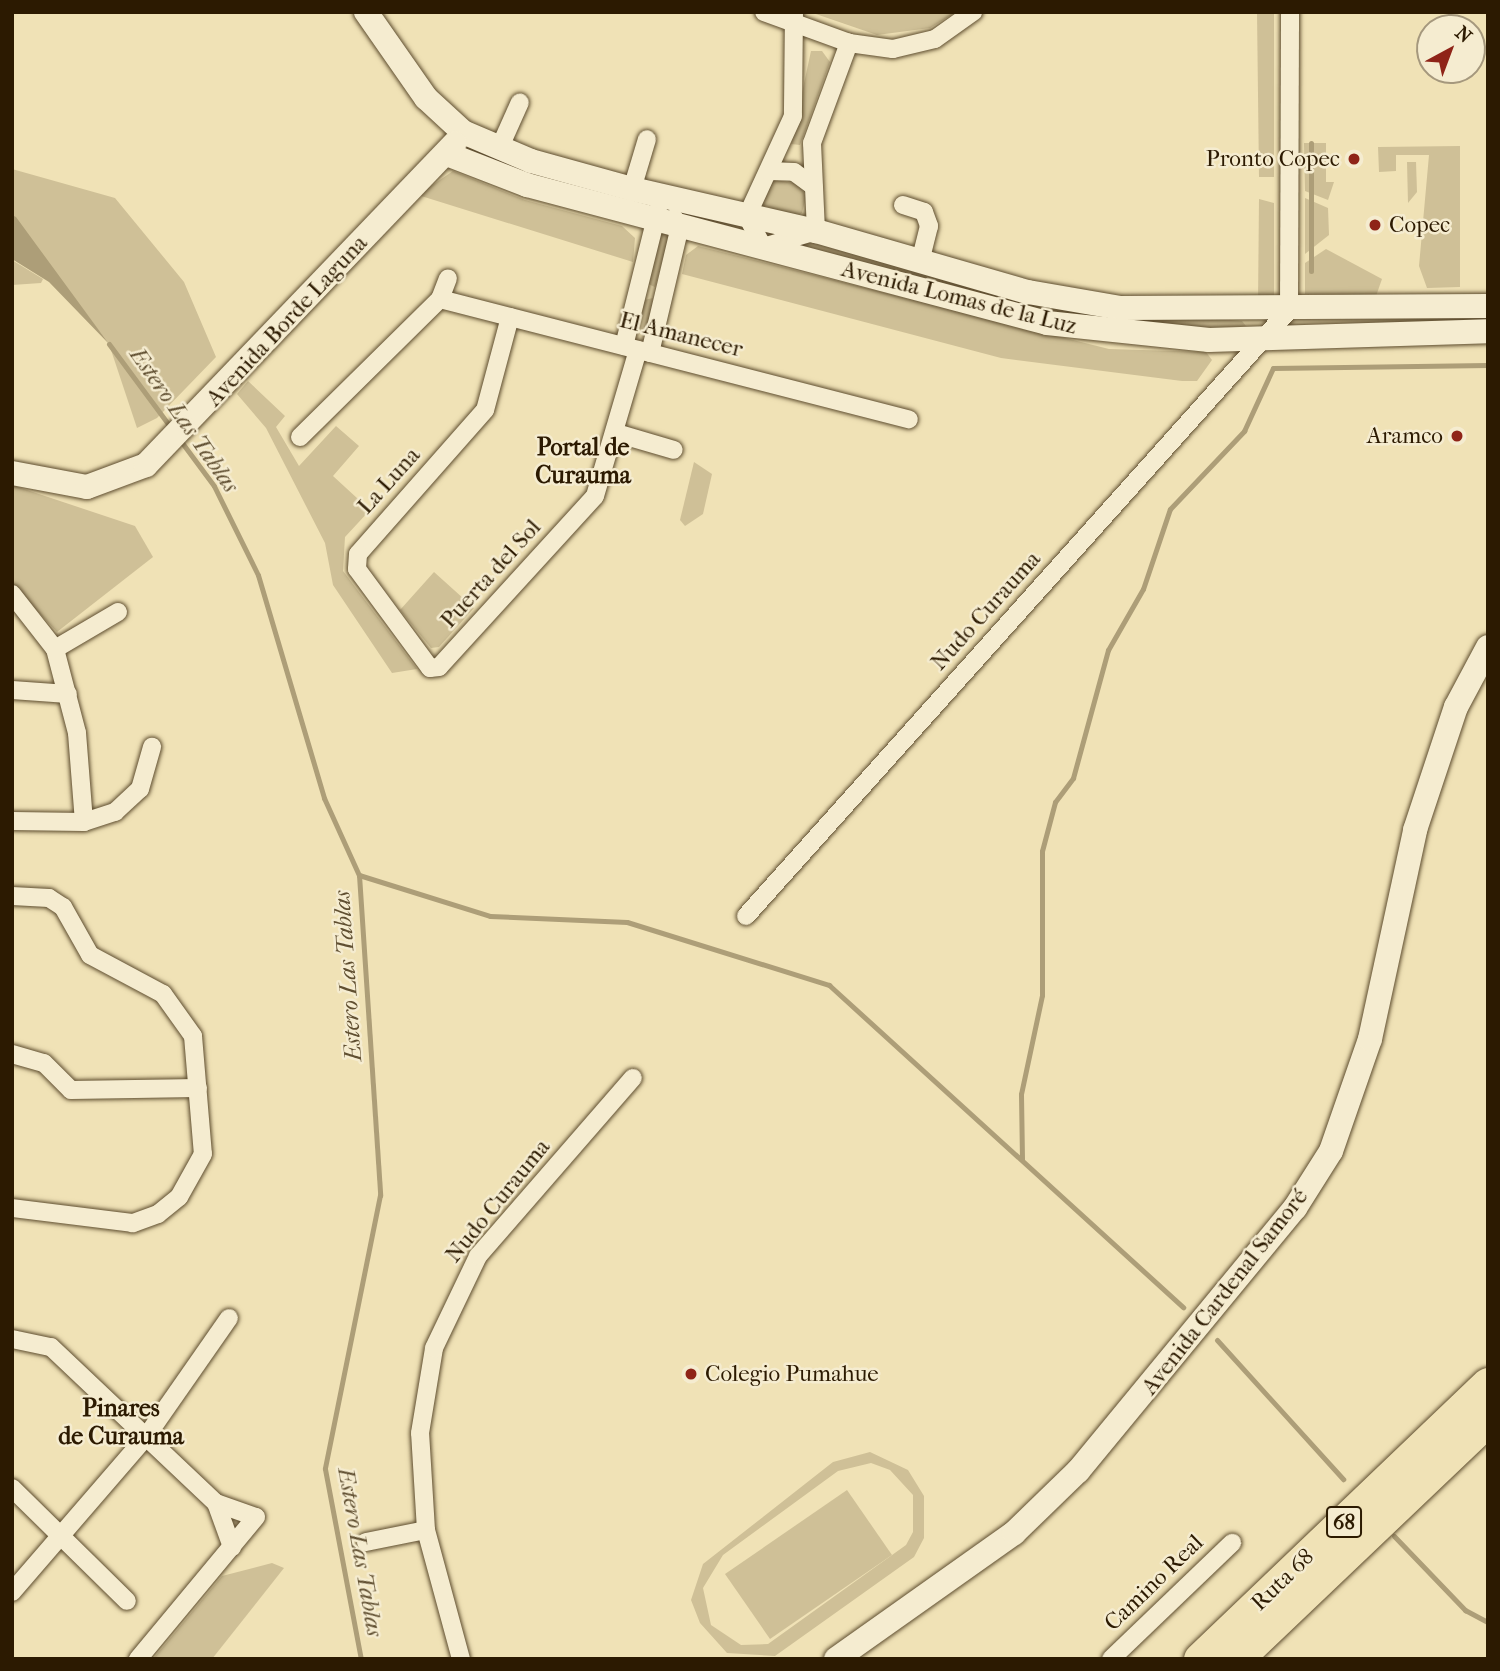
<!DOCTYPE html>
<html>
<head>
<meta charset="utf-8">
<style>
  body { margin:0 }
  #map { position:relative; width:1500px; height:1671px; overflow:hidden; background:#f0e2b6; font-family:"IM FELL French Canon",serif }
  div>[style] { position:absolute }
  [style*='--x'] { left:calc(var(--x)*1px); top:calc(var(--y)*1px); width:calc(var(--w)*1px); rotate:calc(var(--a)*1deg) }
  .green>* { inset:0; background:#cfc097 }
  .water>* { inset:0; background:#ad9e78 }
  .stream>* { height:5px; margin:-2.5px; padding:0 2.5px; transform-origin:2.5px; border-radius:2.5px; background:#ad9e78 }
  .roads { filter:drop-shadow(0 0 2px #5d4c2e) drop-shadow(0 0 2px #5d4c2e) }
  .street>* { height:18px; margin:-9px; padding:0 9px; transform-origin:9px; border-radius:9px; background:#f5ecd0 }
  .secondary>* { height:24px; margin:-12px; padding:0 12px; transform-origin:12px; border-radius:12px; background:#f5ecd0 }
  .highway>* { height:33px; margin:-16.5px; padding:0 16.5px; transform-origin:16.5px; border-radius:16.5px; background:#f0e2b6 }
  .dots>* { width:19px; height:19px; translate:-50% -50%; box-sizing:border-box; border:4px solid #f5ecd0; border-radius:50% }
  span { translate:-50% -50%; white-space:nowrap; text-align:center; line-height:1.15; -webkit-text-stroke:5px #f5ecd0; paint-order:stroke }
  .shield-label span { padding:2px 5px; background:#f5ecd0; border:2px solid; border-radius:5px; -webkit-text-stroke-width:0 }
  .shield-label { font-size:21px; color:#2c1a01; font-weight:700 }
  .poi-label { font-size:23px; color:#2c1a01 }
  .right { translate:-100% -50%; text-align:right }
  .left { translate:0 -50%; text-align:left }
  .street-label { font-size:23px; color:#2c1a01 }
  .water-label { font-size:24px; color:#604f31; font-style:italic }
  .neighbourhood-label { font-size:24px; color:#2c1a01; font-weight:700 }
  .frame { position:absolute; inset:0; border:14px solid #2c1a01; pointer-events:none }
  .north { position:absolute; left:1416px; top:14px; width:70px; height:70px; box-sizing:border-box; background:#f5ecd0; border:2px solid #a5987d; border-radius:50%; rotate:41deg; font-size:19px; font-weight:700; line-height:28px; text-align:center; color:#2c1a01 }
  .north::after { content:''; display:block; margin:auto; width:24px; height:32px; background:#8f2418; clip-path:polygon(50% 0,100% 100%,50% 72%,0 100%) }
</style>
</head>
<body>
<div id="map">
  <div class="green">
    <div style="clip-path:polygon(810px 12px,956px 12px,930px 28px,877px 35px)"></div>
    <div style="clip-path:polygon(1257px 12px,1274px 12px,1274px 177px,1259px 177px)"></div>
    <div style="clip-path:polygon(811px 51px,822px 51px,830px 62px,800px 145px,791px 144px)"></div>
    <div style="clip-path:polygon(1304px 143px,1326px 143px,1326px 182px,1334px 182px,1328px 200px,1305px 191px)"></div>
    <div style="clip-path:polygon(1460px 146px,1460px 287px,1427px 288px,1419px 266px,1429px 155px,1396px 155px,1396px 171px,1379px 172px,1378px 147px)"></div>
    <div style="clip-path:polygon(1407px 162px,1416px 162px,1417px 192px,1408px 203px)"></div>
    <div style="clip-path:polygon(12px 169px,115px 198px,184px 282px,216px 357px,157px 418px,137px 428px,109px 344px,12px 215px)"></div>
    <div style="clip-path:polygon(453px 171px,525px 200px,622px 226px,635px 238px,633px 262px,418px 195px)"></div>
    <div style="clip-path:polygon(770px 179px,799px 184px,806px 197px,802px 213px,795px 217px,759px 204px)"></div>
    <div style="clip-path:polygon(1305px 198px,1328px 208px,1329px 235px,1305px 254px)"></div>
    <div style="clip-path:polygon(1259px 199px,1274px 203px,1274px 302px,1258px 304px)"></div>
    <div style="clip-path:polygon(661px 232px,670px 234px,655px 287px,648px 284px)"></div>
    <div style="clip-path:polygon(797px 237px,968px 283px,965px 295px,798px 249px)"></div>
    <div style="clip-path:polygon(698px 246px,1109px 349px,1206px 352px,1212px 360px,1197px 381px,1182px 381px,1001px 358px,682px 274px,686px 255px)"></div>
    <div style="clip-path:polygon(1326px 249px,1382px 279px,1376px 296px,1305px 294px,1305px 263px)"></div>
    <div style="clip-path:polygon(12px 260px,43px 279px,41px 283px,12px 285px)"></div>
    <div style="clip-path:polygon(653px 298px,648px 333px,639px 334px,644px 300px)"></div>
    <div style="clip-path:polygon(1029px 301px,1242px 321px,1246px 326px,1171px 330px,1029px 308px)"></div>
    <div style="clip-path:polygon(248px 381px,285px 416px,276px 427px,299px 466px,336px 426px,359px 446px,333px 476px,370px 510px,345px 537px,343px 571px,417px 669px,392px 673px,333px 585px,325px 543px,266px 428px,237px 394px)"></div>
    <div style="clip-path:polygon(694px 462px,712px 474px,703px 514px,685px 526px,680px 520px)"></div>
    <div style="clip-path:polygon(12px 485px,135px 526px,153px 557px,57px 632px,12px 584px)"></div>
    <div style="clip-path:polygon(434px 572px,474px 608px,439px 647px,431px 648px,400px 610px)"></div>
    <div style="clip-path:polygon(evenodd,870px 1452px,908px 1470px,924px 1496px,924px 1538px,914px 1557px,775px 1656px,727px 1653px,700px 1623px,691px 1600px,703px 1564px,833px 1462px,870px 1452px,871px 1463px,890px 1470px,913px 1495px,913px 1532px,906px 1545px,768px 1644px,741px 1645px,711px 1625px,703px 1588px,723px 1555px,838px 1471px,871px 1463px)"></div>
    <div style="clip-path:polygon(847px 1490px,892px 1555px,770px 1639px,725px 1574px)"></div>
    <div style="clip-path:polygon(272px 1563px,284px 1568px,212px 1659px,153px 1659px,222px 1576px)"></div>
  </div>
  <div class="water">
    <div style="clip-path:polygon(12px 215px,16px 217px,109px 344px,49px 282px,12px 259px)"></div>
  </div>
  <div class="stream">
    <div style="--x:1311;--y:143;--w:128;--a:90"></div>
    <div style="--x:109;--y:344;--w:106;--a:53.5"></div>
    <div style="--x:180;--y:440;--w:57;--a:53.5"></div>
    <div style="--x:214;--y:486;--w:99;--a:63.7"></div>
    <div style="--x:258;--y:575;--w:233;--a:73.5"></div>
    <div style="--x:324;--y:798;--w:85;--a:65.6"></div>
    <div style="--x:359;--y:875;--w:321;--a:86.2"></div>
    <div style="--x:380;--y:1195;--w:279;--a:101.4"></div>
    <div style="--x:325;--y:1469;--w:193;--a:79.3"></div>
    <div style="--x:359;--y:875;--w:137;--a:17.4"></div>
    <div style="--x:490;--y:916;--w:137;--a:2.5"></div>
    <div style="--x:627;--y:922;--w:212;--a:17.3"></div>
    <div style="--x:829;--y:985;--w:479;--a:42.3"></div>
    <div style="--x:1022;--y:1159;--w:65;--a:-90.9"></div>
    <div style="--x:1021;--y:1094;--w:101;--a:-78"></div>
    <div style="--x:1042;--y:995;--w:144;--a:-90"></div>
    <div style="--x:1042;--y:851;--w:51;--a:-75.1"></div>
    <div style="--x:1055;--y:802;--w:30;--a:-53"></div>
    <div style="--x:1073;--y:778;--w:133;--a:-74.7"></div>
    <div style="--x:1108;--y:650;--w:70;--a:-60.2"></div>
    <div style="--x:1143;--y:589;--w:84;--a:-71.4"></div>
    <div style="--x:1170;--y:509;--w:108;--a:-46.5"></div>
    <div style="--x:1244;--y:431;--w:69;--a:-65.3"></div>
    <div style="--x:1273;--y:368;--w:215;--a:-0.8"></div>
    <div style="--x:1217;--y:1340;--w:188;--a:47.8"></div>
    <div style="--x:1394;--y:1536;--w:103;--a:46.2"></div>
    <div style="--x:1465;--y:1610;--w:26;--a:28"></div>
  </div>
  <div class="roads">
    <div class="street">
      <div style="--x:764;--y:12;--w:90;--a:20"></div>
      <div style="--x:849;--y:43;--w:44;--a:7.8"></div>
      <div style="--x:893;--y:49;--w:43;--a:-13.4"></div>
      <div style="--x:935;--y:39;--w:47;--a:-35.4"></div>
      <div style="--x:794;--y:12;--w:104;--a:90.6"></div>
      <div style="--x:793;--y:116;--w:110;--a:114.7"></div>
      <div style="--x:747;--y:216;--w:35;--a:63"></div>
      <div style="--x:763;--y:247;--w:55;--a:-16.8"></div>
      <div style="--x:816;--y:231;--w:88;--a:-92.6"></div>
      <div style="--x:812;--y:143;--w:107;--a:-69.7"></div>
      <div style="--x:499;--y:149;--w:51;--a:-65.9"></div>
      <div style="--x:769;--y:171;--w:25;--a:2"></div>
      <div style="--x:794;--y:172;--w:24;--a:36"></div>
      <div style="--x:632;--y:189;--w:52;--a:-73.3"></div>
      <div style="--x:903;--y:205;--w:22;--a:18"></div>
      <div style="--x:924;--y:212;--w:15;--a:70"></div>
      <div style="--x:929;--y:226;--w:36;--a:104"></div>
      <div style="--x:440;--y:299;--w:484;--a:14.4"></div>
      <div style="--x:510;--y:317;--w:96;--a:105"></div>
      <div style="--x:485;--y:410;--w:192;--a:131.4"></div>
      <div style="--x:358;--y:554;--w:15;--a:94"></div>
      <div style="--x:357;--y:569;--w:123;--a:53.6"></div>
      <div style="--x:430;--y:668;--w:9;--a:-6"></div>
      <div style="--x:439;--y:667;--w:231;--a:-47.6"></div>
      <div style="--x:595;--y:496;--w:152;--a:-73.6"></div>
      <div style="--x:624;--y:346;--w:140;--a:-76"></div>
      <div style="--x:650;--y:353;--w:130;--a:-76.7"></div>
      <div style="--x:680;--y:226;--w:10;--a:-127"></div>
      <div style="--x:616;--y:433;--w:60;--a:16.3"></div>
      <div style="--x:300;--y:437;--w:197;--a:-44.6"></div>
      <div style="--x:440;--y:299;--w:22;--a:-69"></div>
      <div style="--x:12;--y:594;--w:70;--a:52"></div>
      <div style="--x:55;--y:649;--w:87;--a:75.3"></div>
      <div style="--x:77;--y:733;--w:89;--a:85.5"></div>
      <div style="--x:55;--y:649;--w:73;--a:-30.4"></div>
      <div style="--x:12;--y:690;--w:56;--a:4.1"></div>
      <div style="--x:12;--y:821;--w:72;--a:0.8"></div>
      <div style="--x:84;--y:822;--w:33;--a:-18"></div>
      <div style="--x:115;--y:812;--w:34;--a:-43"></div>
      <div style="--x:140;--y:789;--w:44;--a:-74.1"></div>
      <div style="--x:12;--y:896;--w:37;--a:3"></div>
      <div style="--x:49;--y:898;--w:17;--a:33"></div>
      <div style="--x:63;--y:907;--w:55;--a:60.6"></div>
      <div style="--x:90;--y:955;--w:83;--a:28.1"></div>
      <div style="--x:163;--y:994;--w:52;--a:54.5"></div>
      <div style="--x:193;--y:1036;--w:118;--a:85.2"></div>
      <div style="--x:203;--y:1154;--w:49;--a:119.2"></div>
      <div style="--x:179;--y:1197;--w:27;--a:141"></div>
      <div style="--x:158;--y:1214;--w:27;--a:160"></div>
      <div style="--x:133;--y:1223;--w:122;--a:-172.9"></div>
      <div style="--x:746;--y:916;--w:814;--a:-48.14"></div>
      <div style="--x:1289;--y:310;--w:298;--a:-89.8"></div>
      <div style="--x:12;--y:1054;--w:33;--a:16"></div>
      <div style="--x:44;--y:1063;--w:38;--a:45"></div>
      <div style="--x:71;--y:1090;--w:127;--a:-0.9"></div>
      <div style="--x:12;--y:1339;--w:40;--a:12"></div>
      <div style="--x:51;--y:1347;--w:227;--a:43.4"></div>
      <div style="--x:216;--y:1503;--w:42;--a:19.3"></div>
      <div style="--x:256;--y:1517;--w:185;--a:129.7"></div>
      <div style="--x:12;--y:1488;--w:161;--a:44.5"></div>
      <div style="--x:216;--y:1503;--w:47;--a:70"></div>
      <div style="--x:366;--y:1542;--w:61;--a:-11.3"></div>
      <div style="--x:12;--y:1592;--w:205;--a:-49.2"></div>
      <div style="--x:146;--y:1437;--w:145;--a:-55.1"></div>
      <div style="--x:461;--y:1659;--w:134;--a:-105.2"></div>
      <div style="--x:426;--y:1530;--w:97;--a:-93.5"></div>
      <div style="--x:420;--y:1433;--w:86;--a:-80.6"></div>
      <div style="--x:434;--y:1348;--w:102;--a:-64.4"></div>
      <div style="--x:478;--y:1256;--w:236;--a:-49"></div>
      <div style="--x:1111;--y:1659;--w:168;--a:-43.8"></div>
    </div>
    <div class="secondary">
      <div style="--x:366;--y:12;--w:105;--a:55.1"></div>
      <div style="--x:426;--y:98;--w:50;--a:42.6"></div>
      <div style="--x:463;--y:132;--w:74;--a:23.1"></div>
      <div style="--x:531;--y:161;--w:105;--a:15.5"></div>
      <div style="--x:632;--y:189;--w:189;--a:12.9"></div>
      <div style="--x:816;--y:231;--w:221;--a:16.1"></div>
      <div style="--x:1028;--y:292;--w:94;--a:9.8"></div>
      <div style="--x:1121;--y:308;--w:367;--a:-0.3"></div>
      <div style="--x:447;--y:154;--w:86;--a:21.2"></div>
      <div style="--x:527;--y:185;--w:538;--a:14.86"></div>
      <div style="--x:1047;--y:323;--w:163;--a:6"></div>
      <div style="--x:1209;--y:340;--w:279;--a:-1.8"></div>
      <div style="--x:12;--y:473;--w:76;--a:10.6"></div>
      <div style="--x:87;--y:487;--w:63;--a:-20.4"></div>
      <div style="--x:146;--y:465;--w:446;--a:-46.2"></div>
      <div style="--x:836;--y:1659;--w:218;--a:-35.3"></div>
      <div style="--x:1014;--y:1533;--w:89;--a:-44.1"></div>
      <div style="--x:1078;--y:1471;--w:341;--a:-50.5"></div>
      <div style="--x:1295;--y:1208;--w:67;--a:-57.7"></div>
      <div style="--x:1331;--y:1151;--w:119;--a:-70.8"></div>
      <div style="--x:1370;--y:1039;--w:214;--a:-77.8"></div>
      <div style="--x:1415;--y:830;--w:130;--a:-71.6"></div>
      <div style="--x:1456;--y:707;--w:68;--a:-61.9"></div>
    </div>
    <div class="highway">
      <div style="--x:1200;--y:1659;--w:398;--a:-43.7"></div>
      <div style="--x:1236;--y:1659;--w:348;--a:-43.6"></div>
    </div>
  </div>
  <div class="dots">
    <div style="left:1354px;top:159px;background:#8f2418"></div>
    <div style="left:1375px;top:225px;background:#8f2418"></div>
    <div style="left:1457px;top:436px;background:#8f2418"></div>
    <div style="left:691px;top:1374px;background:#8f2418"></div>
  </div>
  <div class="shield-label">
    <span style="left:1344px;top:1522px">68</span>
  </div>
  <div class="poi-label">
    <span class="right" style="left:1340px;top:159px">Pronto Copec</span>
    <span class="left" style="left:1389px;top:225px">Copec</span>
    <span class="right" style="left:1443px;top:436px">Aramco</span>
    <span class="left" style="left:705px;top:1374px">Colegio Pumahue</span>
  </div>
  <div class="street-label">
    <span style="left:959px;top:298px;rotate:14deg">Avenida Lomas de la Luz</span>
    <span style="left:287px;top:321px;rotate:-47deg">Avenida Borde Laguna</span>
    <span style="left:681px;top:335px;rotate:14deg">El Amanecer</span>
    <span style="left:389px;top:481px;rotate:-48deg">La Luna</span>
    <span style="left:491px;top:574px;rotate:-48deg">Puerta del Sol</span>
    <span style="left:986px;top:611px;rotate:-48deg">Nudo Curauma</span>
    <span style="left:498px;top:1201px;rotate:-51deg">Nudo Curauma</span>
    <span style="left:1225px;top:1292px;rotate:-52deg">Avenida Cardenal Samoré</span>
    <span style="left:1283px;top:1580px;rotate:-44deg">Ruta 68</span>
    <span style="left:1154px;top:1583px;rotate:-44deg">Camino Real</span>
  </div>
  <div class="water-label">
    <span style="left:184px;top:420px;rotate:55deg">Estero Las Tablas</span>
    <span style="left:348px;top:976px;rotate:-94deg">Estero Las Tablas</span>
    <span style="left:360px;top:1552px;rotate:80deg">Estero Las Tablas</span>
  </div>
  <div class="neighbourhood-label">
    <span style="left:583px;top:462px">Portal de<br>Curauma</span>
    <span style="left:121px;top:1423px">Pinares<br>de Curauma</span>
  </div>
  <div class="frame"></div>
  <div class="north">N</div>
</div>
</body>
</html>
